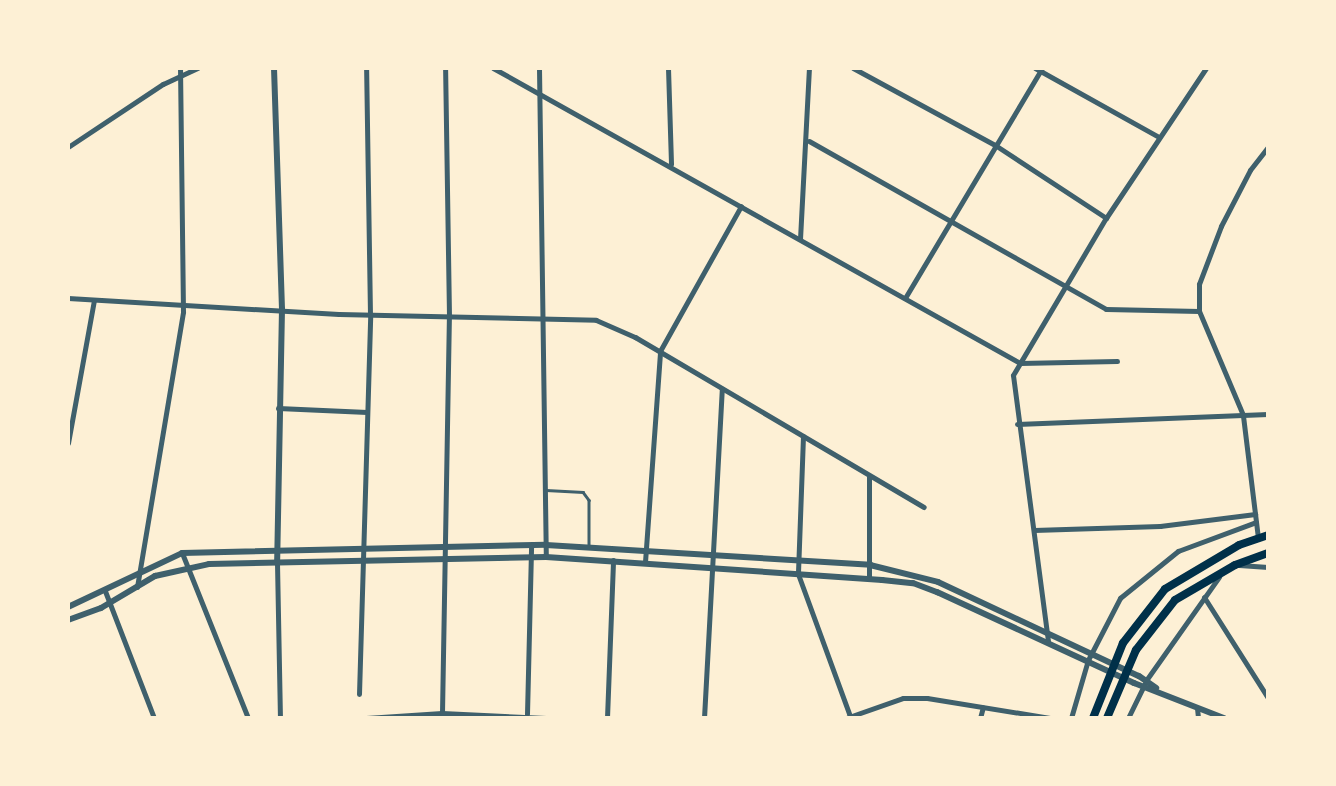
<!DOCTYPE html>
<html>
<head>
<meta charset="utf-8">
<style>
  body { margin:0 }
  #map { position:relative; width:1336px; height:786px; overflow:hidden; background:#fdf0d5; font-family:"Asap Condensed",sans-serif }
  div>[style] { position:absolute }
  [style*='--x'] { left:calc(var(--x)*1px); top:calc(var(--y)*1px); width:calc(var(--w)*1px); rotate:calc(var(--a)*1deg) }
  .service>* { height:2.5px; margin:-1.25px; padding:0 1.25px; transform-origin:1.25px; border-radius:1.25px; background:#3f606c }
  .minor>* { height:5px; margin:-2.5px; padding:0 2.5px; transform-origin:2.5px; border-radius:2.5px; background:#3f606c }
  .tertiary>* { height:6px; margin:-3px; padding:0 3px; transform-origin:3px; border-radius:3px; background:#3f606c }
  .primary>* { height:8px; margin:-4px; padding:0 4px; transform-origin:4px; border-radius:4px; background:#003049 }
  span { translate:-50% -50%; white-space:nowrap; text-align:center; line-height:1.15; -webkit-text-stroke:5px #fdf0d5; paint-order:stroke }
  .frame { position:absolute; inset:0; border:70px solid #fdf0d5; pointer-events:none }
</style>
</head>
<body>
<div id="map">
  <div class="service">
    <div style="--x:546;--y:490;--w:37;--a:3"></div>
    <div style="--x:583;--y:492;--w:10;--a:53"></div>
    <div style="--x:589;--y:500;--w:47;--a:90"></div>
  </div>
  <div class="minor">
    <div style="--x:493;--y:68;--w:604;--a:29.24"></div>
    <div style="--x:1020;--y:363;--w:97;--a:-1.2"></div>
    <div style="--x:539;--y:68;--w:489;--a:89.2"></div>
    <div style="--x:668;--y:68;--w:96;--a:88.2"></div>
    <div style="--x:853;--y:68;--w:162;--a:28.5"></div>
    <div style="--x:995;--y:145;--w:133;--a:33.3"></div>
    <div style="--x:1035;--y:68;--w:142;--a:29.1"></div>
    <div style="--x:809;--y:141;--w:341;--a:29.5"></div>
    <div style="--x:1106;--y:309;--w:93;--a:1.2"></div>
    <div style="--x:68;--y:147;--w:114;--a:-33.6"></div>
    <div style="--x:163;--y:84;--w:38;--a:-25"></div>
    <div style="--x:800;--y:239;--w:171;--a:-87"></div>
    <div style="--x:68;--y:298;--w:271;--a:3.4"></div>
    <div style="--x:339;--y:314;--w:257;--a:1.3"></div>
    <div style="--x:596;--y:320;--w:43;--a:23.6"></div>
    <div style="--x:635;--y:337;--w:335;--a:30.5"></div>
    <div style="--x:905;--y:298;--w:268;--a:-59.2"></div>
    <div style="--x:278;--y:408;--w:89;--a:2.6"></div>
    <div style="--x:1017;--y:424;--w:251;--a:-2.3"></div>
    <div style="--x:803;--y:436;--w:138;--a:92.1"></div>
    <div style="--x:798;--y:574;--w:151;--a:69.9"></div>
    <div style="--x:68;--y:443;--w:145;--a:-79.7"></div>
    <div style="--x:869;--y:476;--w:103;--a:90"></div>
    <div style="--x:1034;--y:530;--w:126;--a:-1.8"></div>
    <div style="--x:1160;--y:526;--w:96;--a:-7.2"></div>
    <div style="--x:1258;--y:538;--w:124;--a:-97"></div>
    <div style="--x:1243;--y:415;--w:113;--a:-112.9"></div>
    <div style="--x:1199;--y:311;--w:27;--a:-90"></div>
    <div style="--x:1199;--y:284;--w:62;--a:-69.2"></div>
    <div style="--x:1221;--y:226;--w:63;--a:-62.6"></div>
    <div style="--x:1250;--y:170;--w:29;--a:-52"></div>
    <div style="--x:182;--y:553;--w:178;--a:68.2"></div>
    <div style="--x:645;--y:562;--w:212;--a:-85.9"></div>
    <div style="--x:660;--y:351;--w:166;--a:-60.8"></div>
    <div style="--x:277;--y:563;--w:155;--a:88.9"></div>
    <div style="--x:1239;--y:565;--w:29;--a:4"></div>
    <div style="--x:137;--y:587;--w:279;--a:-80.5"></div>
    <div style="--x:183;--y:312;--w:244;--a:-90.7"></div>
    <div style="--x:105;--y:591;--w:136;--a:68.9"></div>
    <div style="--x:1204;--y:597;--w:120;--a:57.6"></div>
    <div style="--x:1048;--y:641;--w:268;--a:-97.5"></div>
    <div style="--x:1013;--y:375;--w:182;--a:-59.4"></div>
    <div style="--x:1106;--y:218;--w:180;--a:-56.3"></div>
    <div style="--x:359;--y:694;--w:379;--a:-88.3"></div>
    <div style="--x:370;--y:315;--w:247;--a:-90.9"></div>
    <div style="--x:1197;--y:708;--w:10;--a:84"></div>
    <div style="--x:442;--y:713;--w:397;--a:-89"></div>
    <div style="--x:449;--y:316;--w:248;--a:-90.9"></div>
    <div style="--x:527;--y:714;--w:168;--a:-88.6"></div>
    <div style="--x:366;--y:718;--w:76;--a:-3.8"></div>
    <div style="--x:442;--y:713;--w:104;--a:2.8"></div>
    <div style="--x:607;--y:718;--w:158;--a:-87.8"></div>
    <div style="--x:704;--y:718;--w:330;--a:-86.9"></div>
    <div style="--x:846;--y:718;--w:60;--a:-19.3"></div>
    <div style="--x:903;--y:698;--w:24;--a:0"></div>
    <div style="--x:927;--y:698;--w:126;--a:9.2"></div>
    <div style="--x:980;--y:718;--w:11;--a:-75"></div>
    <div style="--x:1071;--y:718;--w:60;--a:-73.7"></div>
    <div style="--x:1088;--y:660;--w:70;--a:-62.7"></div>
    <div style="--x:1120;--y:598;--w:75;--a:-39"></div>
    <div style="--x:1178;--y:551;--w:83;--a:-20.4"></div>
    <div style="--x:1128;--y:718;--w:43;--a:-64"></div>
    <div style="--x:1147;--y:679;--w:125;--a:-54.8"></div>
  </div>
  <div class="tertiary">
    <div style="--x:274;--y:68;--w:241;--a:88.1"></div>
    <div style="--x:282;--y:309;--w:254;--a:91.1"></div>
    <div style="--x:68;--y:607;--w:126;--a:-25.3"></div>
    <div style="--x:182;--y:553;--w:364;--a:-1.3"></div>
    <div style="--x:546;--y:545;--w:325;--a:3.5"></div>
    <div style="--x:870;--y:565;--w:70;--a:14"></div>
    <div style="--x:938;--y:582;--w:222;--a:25.1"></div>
    <div style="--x:1139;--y:676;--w:21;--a:35"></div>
    <div style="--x:68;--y:620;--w:35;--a:-20"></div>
    <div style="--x:101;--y:608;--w:63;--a:-30.7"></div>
    <div style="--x:155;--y:576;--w:55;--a:-12.5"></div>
    <div style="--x:209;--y:564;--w:337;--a:-1.2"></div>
    <div style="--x:546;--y:557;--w:337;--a:3.9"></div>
    <div style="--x:882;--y:580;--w:31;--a:6"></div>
    <div style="--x:913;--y:583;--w:26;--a:21"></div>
    <div style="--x:937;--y:592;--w:217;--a:24.8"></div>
    <div style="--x:1134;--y:683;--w:97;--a:21.3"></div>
  </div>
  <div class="primary">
    <div style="--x:1093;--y:718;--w:81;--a:-68.2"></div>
    <div style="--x:1123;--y:643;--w:68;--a:-52.1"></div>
    <div style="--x:1165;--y:589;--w:86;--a:-30.7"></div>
    <div style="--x:1239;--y:545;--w:31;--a:-19"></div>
    <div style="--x:1107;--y:718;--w:74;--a:-66.9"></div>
    <div style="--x:1136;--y:650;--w:63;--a:-52"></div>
    <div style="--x:1175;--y:600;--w:69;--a:-30.3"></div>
    <div style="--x:1235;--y:565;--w:35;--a:-20"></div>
  </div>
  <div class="frame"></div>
</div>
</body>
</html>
